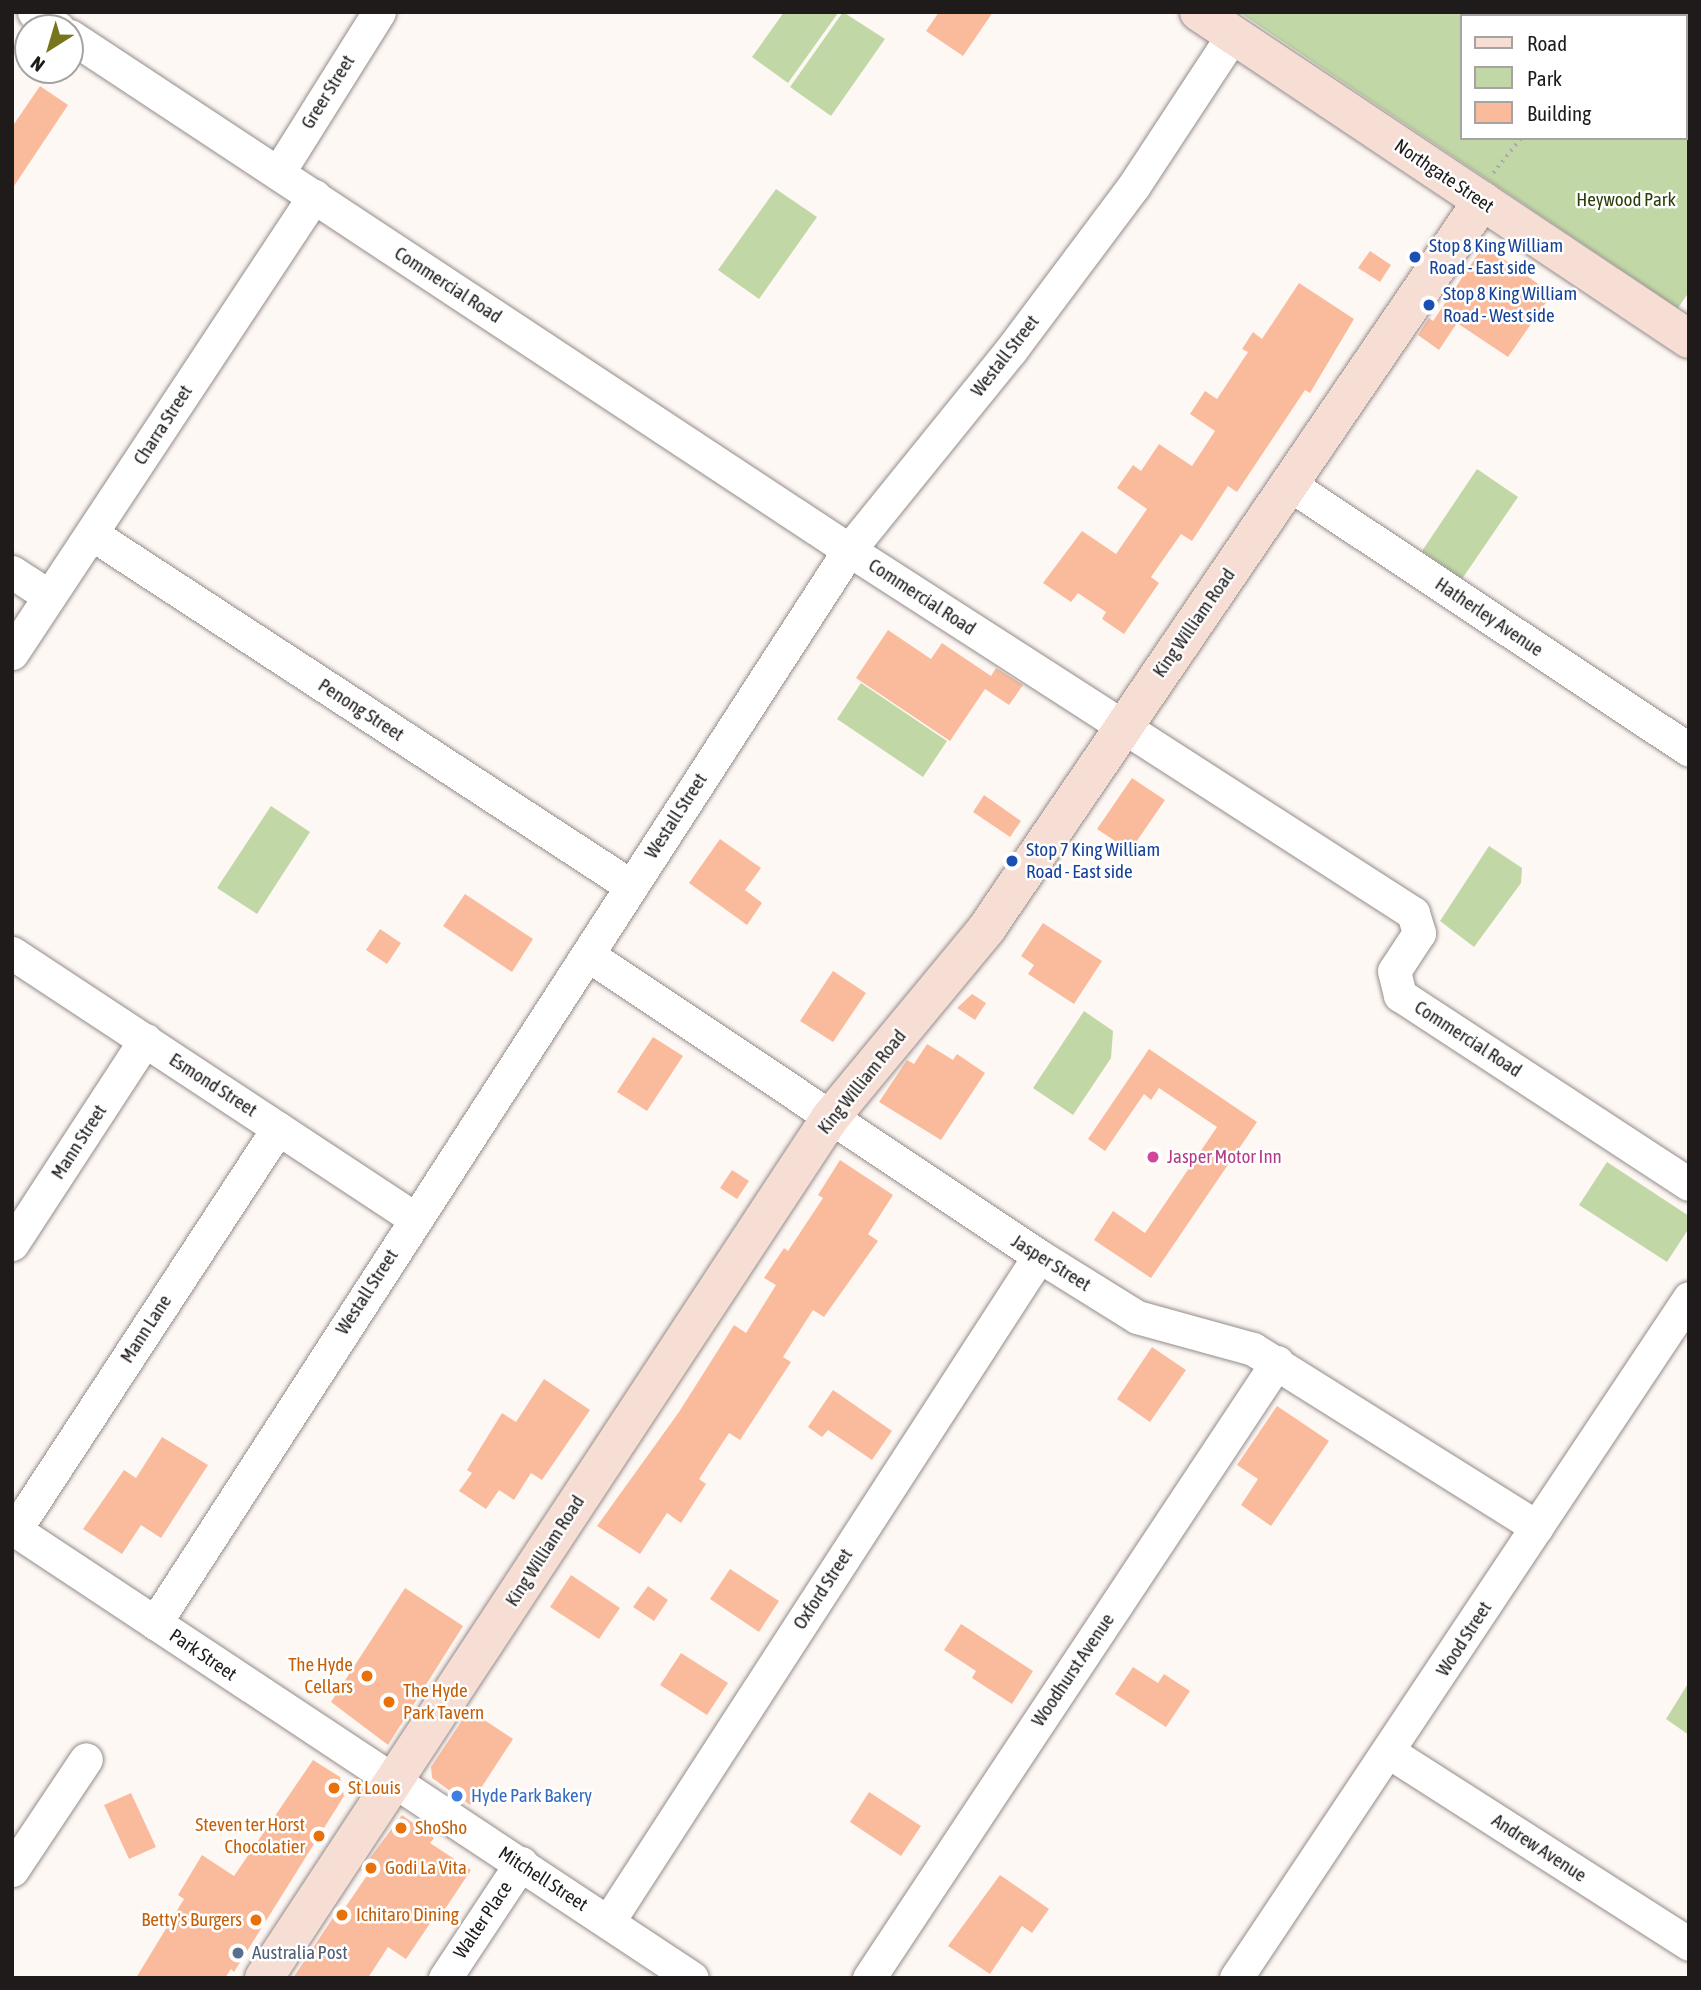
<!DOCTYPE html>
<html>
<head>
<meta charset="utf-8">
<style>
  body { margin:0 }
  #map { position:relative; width:1701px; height:1990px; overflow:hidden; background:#fef8f5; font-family:"Asap Condensed",sans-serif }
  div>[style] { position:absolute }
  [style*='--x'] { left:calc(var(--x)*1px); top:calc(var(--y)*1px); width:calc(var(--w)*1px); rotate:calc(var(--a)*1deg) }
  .green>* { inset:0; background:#c1d8a6 }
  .building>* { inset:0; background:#fabb9d }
  .path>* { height:3.5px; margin-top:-1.75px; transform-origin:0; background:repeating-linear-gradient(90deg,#aea9a7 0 2px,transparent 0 7px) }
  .roads { filter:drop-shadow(0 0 2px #948c88) drop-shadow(0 0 2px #948c88) }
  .minor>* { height:33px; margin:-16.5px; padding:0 16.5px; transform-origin:16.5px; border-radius:16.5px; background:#fff }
  .major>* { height:38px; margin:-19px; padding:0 19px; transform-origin:19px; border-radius:19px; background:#f7ded5 }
  .dots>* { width:19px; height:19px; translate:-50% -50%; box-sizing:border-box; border:4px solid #fff; border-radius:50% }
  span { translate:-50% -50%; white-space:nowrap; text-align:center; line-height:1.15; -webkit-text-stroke:5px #fff; paint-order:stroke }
  .street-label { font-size:19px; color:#1e1b1a }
  .park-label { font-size:19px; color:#2b3f09 }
  .transit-label { font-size:19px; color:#164399 }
  .left { translate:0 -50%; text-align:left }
  .hotel-label { font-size:19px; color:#b23c85 }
  .food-label { font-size:19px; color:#c56008 }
  .right { translate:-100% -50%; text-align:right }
  .shop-label { font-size:19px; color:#366cbe }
  .service-label { font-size:19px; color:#4e5e75 }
  .frame { position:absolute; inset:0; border:14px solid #1e1b1a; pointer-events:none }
  .legend { position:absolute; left:1460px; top:14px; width:228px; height:126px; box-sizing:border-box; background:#fff; border:2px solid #a5a4a3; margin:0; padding:9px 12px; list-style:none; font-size:21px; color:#1e1b1a }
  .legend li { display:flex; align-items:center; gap:14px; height:35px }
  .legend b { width:35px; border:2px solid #a5a4a3 }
  .north { position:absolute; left:14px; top:14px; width:70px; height:70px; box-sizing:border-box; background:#fff; border:2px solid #a5a4a3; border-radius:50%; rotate:217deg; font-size:19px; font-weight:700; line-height:28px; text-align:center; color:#1e1b1a }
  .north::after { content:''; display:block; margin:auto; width:24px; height:32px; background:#77761c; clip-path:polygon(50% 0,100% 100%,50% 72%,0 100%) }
</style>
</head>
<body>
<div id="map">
  <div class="green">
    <div style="clip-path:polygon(784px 12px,838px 13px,788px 83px,752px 57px)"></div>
    <div style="clip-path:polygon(843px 12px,885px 39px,831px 116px,790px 87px)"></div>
    <div style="clip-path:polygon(evenodd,1239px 12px,1689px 12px,1689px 292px,1678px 308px,1239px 12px,1461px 16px,1685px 16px,1685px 138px,1461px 138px,1461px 16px)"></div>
    <div style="clip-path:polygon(776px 189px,817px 217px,759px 299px,718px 270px)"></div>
    <div style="clip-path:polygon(1477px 469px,1518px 497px,1462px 579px,1422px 551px)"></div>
    <div style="clip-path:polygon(861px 683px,947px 741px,923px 777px,837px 719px)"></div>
    <div style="clip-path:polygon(271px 806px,310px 832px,257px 914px,217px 888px)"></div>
    <div style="clip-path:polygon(1489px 846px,1522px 868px,1521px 883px,1474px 947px,1440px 921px)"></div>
    <div style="clip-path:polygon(1084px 1011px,1113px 1031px,1111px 1058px,1073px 1115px,1033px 1088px)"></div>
    <div style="clip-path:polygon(1607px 1162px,1689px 1216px,1689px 1228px,1667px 1262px,1579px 1205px)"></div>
    <div style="clip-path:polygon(1689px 1682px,1689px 1735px,1666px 1719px)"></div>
  </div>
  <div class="building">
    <div style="clip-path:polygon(939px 12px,993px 12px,963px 56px,926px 31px)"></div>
    <div style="clip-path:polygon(40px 86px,68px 105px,12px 189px,12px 127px)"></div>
    <div style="clip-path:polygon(1484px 245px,1552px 294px,1508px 357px,1457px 323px,1439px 350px,1418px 335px,1429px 318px,1433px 321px)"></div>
    <div style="clip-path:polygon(1370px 251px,1391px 265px,1380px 282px,1358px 268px)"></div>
    <div style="clip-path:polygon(1299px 283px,1354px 319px,1310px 393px,1305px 390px,1237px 492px,1228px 486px,1192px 541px,1181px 534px,1151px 577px,1159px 583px,1124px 634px,1102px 619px,1106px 612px,1078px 593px,1071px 602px,1043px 583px,1082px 531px,1116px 554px,1147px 509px,1117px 488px,1133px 465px,1141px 471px,1159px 444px,1192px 466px,1215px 431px,1190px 414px,1205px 391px,1217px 399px,1248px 352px,1242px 349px,1253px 332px,1262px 339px)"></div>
    <div style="clip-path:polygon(888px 630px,931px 659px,942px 643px,991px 676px,996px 668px,1023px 685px,1009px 705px,985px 689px,950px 741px,856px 678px)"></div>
    <div style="clip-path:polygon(1132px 778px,1165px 800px,1130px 851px,1097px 829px)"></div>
    <div style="clip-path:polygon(984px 795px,1021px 821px,1010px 837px,973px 812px)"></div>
    <div style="clip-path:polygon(720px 839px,761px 868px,745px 890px,762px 903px,747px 925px,689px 883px)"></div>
    <div style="clip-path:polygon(465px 894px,533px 939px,512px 972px,443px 926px)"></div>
    <div style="clip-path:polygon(1043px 923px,1102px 961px,1074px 1004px,1028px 974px,1034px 965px,1021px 956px)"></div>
    <div style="clip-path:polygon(380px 929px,401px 943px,387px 964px,366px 950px)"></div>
    <div style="clip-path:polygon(833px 971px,866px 993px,833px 1042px,800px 1021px)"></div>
    <div style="clip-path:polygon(972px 994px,986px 1003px,975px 1020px,957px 1008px)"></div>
    <div style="clip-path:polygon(653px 1037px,683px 1056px,647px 1111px,617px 1092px)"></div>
    <div style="clip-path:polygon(927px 1044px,953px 1060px,957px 1054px,985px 1073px,941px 1140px,879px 1102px,907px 1060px,914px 1064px)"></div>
    <div style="clip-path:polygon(1149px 1049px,1257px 1122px,1151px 1278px,1094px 1240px,1113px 1211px,1145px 1233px,1217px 1127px,1159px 1088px,1151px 1100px,1144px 1094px,1105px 1151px,1088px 1139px)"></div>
    <div style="clip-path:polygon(840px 1160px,893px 1195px,868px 1234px,878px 1241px,824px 1317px,813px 1310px,783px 1357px,791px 1362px,740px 1440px,729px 1433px,699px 1479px,706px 1484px,681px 1523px,667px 1513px,640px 1554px,597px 1526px,679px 1412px,734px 1325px,746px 1333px,776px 1285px,764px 1278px,784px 1248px,788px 1251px,823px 1198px,818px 1195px)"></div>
    <div style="clip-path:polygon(732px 1170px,749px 1181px,737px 1199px,720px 1188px)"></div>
    <div style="clip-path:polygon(1152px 1347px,1186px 1370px,1150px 1422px,1117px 1399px)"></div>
    <div style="clip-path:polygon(544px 1379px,590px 1410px,542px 1480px,531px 1473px,514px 1500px,499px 1490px,486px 1509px,459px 1491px,472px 1473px,467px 1470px,502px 1413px,516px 1422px)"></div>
    <div style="clip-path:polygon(833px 1390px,892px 1431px,872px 1460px,828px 1430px,822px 1437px,808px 1427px)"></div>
    <div style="clip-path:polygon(1277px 1406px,1329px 1441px,1271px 1526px,1241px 1505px,1258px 1479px,1237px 1465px)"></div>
    <div style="clip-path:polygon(162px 1437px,208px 1465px,161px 1538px,141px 1525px,122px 1554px,83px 1529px,124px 1470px,136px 1478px)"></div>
    <div style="clip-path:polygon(730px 1569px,779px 1601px,759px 1632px,710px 1599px)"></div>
    <div style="clip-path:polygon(571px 1575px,620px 1608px,599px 1639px,550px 1607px)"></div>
    <div style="clip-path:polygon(648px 1586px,668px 1600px,654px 1621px,633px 1607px)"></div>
    <div style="clip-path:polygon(405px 1588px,463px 1626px,388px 1745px,331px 1702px)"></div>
    <div style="clip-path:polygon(961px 1624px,1033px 1671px,1012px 1704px,972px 1678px,976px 1671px,944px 1650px)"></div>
    <div style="clip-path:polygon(681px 1653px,728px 1683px,707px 1715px,660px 1685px)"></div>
    <div style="clip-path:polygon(1133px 1667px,1158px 1683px,1164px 1674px,1190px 1691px,1166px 1727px,1115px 1694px)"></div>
    <div style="clip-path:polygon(469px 1710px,513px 1739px,470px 1805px,432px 1778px,431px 1767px)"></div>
    <div style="clip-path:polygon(313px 1760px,340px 1777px,344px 1796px,234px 1972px,231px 1969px,225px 1978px,136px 1978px,184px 1899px,178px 1895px,202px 1855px,234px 1876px)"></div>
    <div style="clip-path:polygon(869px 1792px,921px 1826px,901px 1856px,850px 1822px)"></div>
    <div style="clip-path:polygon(131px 1793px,156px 1847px,129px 1859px,104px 1805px)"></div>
    <div style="clip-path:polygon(402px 1815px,434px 1838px,430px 1843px,471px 1870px,443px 1912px,439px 1910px,406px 1959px,388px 1947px,368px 1978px,293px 1978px,336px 1913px,340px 1915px,368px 1874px,361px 1870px)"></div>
    <div style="clip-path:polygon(1000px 1875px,1049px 1909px,1032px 1933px,1022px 1926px,990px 1974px,948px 1946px)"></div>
  </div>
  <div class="path">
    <div style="--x:1668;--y:16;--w:6;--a:-39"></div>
    <div style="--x:1493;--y:173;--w:45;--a:-51.3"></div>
  </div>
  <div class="roads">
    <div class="minor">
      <div style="--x:34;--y:12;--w:29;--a:34"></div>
      <div style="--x:70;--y:36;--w:933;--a:33.42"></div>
      <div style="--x:849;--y:550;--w:671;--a:32.77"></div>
      <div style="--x:1413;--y:913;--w:21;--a:73"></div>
      <div style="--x:1419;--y:933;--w:45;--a:123.3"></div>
      <div style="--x:1394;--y:971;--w:25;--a:76"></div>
      <div style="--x:1400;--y:995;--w:345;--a:33.2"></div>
      <div style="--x:278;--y:173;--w:190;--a:-57.9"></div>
      <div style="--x:1289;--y:484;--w:480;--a:33.6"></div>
      <div style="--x:92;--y:534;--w:644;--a:33.15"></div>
      <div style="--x:12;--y:572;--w:44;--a:33"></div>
      <div style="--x:12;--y:653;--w:548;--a:-56.54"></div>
      <div style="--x:12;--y:953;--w:481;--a:33.4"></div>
      <div style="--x:588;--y:955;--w:542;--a:33.72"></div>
      <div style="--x:1039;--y:1256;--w:115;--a:31.9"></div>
      <div style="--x:1137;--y:1317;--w:120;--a:15.4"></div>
      <div style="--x:1253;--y:1349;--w:335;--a:32.1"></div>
      <div style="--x:12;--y:1244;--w:244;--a:-56.9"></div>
      <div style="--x:12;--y:1528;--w:815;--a:33.5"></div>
      <div style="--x:15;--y:1530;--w:480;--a:-56.8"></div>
      <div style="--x:155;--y:1623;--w:1278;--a:-57.11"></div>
      <div style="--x:849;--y:550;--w:257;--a:-51"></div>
      <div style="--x:1011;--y:350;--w:204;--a:-53.2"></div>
      <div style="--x:1133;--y:187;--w:182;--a:-56.7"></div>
      <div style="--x:1389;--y:1752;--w:356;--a:32.6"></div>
      <div style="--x:12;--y:1870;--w:133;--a:-56.3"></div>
      <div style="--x:608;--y:1922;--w:793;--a:-57.09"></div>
      <div style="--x:445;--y:1978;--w:138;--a:-56.5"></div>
      <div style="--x:869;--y:1978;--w:739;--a:-56.48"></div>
      <div style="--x:1236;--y:1978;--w:817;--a:-56.33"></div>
    </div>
    <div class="major">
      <div style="--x:1199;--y:12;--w:589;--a:33.72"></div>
      <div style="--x:264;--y:1978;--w:1030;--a:-56.65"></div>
      <div style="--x:830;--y:1118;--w:246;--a:-50.4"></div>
      <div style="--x:987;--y:928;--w:880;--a:-55.75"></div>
    </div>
  </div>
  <div class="dots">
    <div style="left:1415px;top:257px;background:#1a4fb4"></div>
    <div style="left:1429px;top:305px;background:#1a4fb4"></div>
    <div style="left:1012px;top:861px;background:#1a4fb4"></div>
    <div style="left:1153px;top:1157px;background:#d1479c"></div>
    <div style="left:367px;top:1676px;background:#e8710a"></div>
    <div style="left:389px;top:1702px;background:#e8710a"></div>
    <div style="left:334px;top:1788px;background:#e8710a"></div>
    <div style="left:457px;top:1796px;background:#3f7fe0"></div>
    <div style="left:401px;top:1828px;background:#e8710a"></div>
    <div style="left:319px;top:1836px;background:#e8710a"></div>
    <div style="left:371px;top:1868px;background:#e8710a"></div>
    <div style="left:342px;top:1915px;background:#e8710a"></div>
    <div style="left:256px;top:1920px;background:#e8710a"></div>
    <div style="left:238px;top:1953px;background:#5c6f8a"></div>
  </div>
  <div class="street-label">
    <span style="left:328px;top:92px;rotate:-58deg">Greer Street</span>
    <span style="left:1444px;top:176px;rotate:34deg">Northgate Street</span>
    <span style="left:448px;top:285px;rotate:33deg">Commercial Road</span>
    <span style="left:1005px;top:356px;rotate:-52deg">Westall Street</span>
    <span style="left:163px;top:425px;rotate:-57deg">Charra Street</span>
    <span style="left:922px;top:597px;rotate:33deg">Commercial Road</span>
    <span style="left:1489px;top:617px;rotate:34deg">Hatherley Avenue</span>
    <span style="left:1194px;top:623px;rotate:-55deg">King William Road</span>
    <span style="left:361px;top:710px;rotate:33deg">Penong Street</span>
    <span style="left:676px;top:816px;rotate:-57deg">Westall Street</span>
    <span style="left:1468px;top:1039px;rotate:33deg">Commercial Road</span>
    <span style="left:862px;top:1082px;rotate:-51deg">King William Road</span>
    <span style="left:213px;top:1085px;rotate:33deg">Esmond Street</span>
    <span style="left:79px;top:1142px;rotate:-57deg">Mann Street</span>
    <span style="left:1051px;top:1263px;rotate:32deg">Jasper Street</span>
    <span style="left:367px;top:1292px;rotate:-57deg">Westall Street</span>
    <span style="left:146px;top:1329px;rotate:-57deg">Mann Lane</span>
    <span style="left:545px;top:1551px;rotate:-57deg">King William Road</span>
    <span style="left:823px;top:1589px;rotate:-57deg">Oxford Street</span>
    <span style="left:1464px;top:1639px;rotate:-57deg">Wood Street</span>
    <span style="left:203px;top:1655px;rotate:34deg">Park Street</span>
    <span style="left:1073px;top:1670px;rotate:-56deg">Woodhurst Avenue</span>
    <span style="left:1539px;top:1848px;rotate:33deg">Andrew Avenue</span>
    <span style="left:543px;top:1879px;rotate:33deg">Mitchell Street</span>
    <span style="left:483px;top:1920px;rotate:-56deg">Walter Place</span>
  </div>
  <div class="park-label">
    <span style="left:1626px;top:200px">Heywood Park</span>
  </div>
  <div class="transit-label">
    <span class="left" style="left:1429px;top:257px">Stop 8 King William<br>Road - East side</span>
    <span class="left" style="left:1443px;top:305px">Stop 8 King William<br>Road - West side</span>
    <span class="left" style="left:1026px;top:861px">Stop 7 King William<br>Road - East side</span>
  </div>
  <div class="hotel-label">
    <span class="left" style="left:1167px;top:1157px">Jasper Motor Inn</span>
  </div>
  <div class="food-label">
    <span class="right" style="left:353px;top:1676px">The Hyde<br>Cellars</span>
    <span class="left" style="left:403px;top:1702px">The Hyde<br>Park Tavern</span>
    <span class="left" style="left:348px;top:1788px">St Louis</span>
    <span class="right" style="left:305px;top:1836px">Steven ter Horst<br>Chocolatier</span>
    <span class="left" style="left:415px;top:1828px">ShoSho</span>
    <span class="left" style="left:385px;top:1868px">Godi La Vita</span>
    <span class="left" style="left:356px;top:1915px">Ichitaro Dining</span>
    <span class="right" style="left:242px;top:1920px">Betty's Burgers</span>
  </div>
  <div class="shop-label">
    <span class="left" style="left:471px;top:1796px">Hyde Park Bakery</span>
  </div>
  <div class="service-label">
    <span class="left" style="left:252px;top:1953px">Australia Post</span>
  </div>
  <div class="frame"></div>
  <ul class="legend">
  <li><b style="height:9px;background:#f7ded5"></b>Road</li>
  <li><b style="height:19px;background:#c1d8a6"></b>Park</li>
  <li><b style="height:19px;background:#fabb9d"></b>Building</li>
  </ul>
  <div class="north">N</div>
</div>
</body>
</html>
